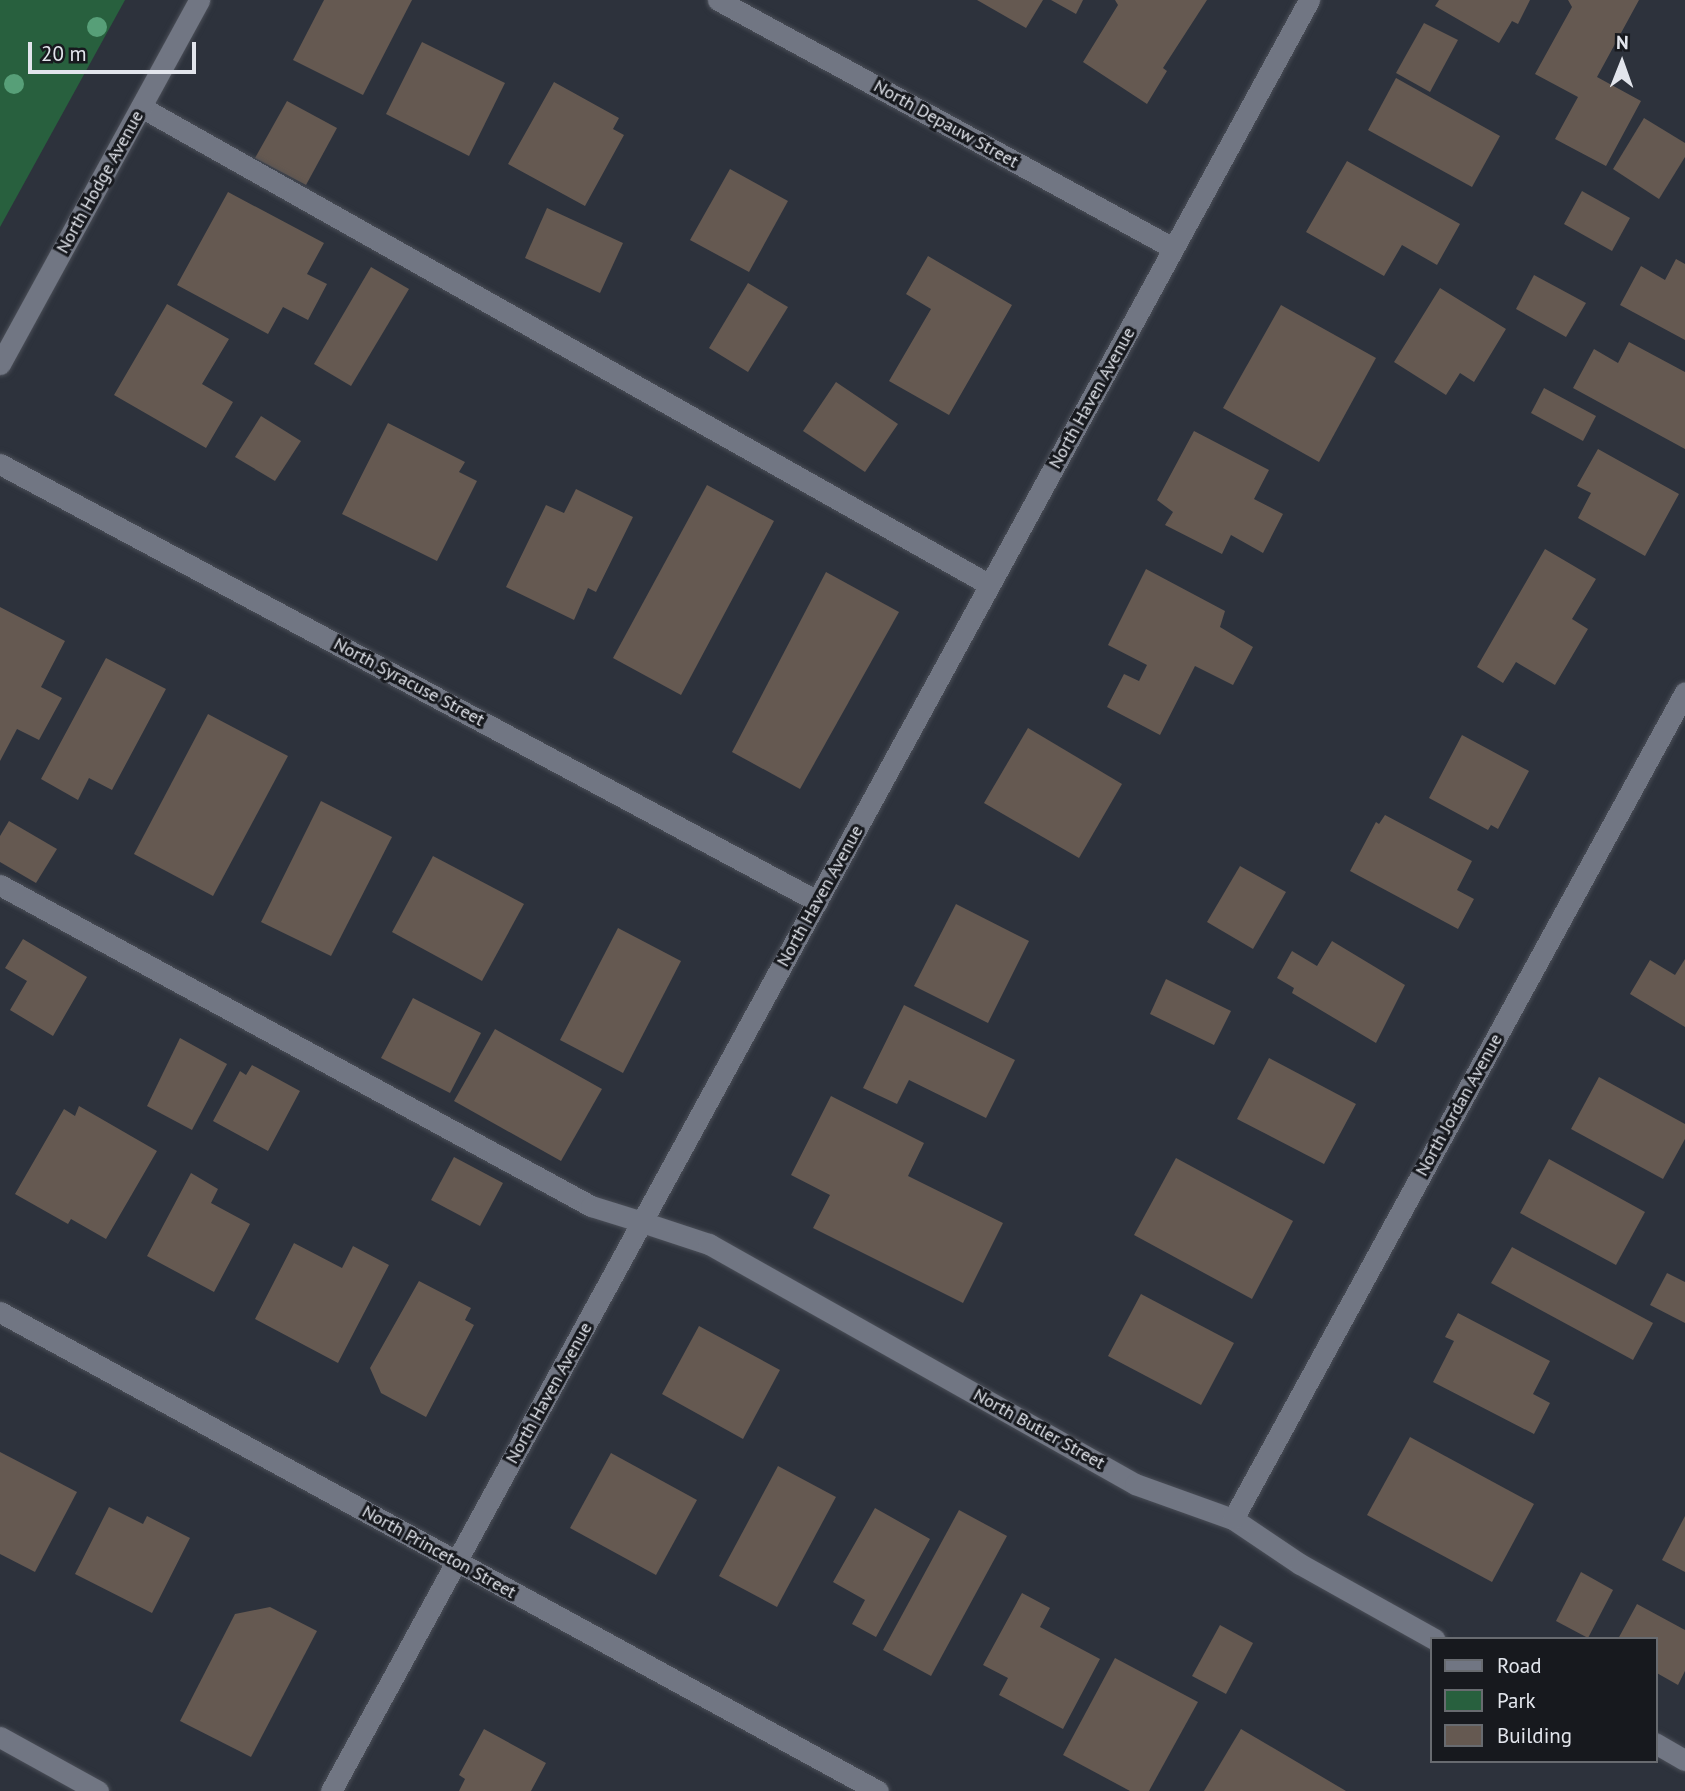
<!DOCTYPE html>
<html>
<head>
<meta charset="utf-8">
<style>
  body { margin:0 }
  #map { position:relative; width:1685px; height:1791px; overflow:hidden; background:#2d323c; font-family:"PT Sans",sans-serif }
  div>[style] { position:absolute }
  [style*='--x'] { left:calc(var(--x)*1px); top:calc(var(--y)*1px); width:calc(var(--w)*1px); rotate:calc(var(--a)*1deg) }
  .green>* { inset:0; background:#28603e }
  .building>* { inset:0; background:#655951 }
  .roads { filter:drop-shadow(0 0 2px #4a4e57) drop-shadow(0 0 2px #4a4e57) }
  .lane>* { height:21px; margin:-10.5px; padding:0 10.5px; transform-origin:10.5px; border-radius:10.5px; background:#717683 }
  .street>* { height:21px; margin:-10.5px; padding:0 10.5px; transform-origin:10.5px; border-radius:10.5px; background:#717683 }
  .trees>* { width:20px; height:20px; margin:-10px; border-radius:50%; background:#579f78 }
  span { translate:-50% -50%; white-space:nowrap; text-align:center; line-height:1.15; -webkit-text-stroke:6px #17191e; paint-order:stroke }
  .street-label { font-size:18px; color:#e2e5ec }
  .legend { position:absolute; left:1430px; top:1637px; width:228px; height:126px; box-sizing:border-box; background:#17191e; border:2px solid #686b70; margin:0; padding:9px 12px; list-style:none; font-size:21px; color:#e2e5ec }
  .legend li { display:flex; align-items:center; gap:14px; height:35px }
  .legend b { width:35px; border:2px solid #686b70 }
  .north { position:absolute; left:1587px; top:28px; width:70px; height:70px; -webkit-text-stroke:5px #17191e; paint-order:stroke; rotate:1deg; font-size:19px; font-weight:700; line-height:28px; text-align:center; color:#e2e5ec }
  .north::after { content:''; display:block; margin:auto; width:24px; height:32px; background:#e2e5ec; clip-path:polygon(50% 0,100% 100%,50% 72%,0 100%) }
  .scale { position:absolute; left:28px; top:42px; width:168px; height:32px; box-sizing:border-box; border:4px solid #e2e5ec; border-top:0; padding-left:9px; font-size:21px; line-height:24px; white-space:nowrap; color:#e2e5ec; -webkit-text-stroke:5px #17191e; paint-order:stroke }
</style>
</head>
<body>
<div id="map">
  <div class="green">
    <div style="clip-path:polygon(0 0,125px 0,0 227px)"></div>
  </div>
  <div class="building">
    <div style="clip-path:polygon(324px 0,412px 0,363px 95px,293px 60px)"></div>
    <div style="clip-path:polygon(977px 0,1043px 0,1026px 28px)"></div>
    <div style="clip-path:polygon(1051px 0,1083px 0,1076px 14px)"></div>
    <div style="clip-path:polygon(1115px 0,1207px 0,1163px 68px,1167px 71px,1147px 104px,1083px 62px,1118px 5px)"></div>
    <div style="clip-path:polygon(1439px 0,1530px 0,1518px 24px,1512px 21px,1499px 43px,1435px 6px)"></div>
    <div style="clip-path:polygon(1568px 0,1639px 0,1597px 77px,1641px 101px,1606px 166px,1555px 139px,1578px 97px,1535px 74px,1572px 7px)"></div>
    <div style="clip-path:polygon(1424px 23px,1458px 40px,1430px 92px,1396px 73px)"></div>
    <div style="clip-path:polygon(422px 42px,505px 83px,469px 156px,386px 114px)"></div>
    <div style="clip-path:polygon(1396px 78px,1500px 136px,1472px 187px,1368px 130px)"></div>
    <div style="clip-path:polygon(554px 82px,619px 118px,613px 129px,624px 135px,585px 206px,508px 164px)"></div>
    <div style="clip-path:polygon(287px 101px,337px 128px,306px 185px,255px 158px)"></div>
    <div style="clip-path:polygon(1644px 118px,1685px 143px,1685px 157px,1659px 199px,1613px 169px)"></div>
    <div style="clip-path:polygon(1347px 161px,1460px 224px,1437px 265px,1402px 245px,1384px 276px,1306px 232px)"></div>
    <div style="clip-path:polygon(730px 169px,788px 201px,749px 272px,690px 240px)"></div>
    <div style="clip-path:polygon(1582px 191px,1630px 218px,1612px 251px,1564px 224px)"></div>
    <div style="clip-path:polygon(228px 192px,324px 243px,307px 274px,327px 284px,308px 320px,283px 307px,268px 334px,177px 285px)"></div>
    <div style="clip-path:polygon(547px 208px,623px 243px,600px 293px,525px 258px)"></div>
    <div style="clip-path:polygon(928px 256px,1012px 305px,949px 415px,889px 381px,931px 309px,906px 294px)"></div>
    <div style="clip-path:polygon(1676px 259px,1685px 264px,1685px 340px,1620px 305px,1641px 266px,1665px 280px)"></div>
    <div style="clip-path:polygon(371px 267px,409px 289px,351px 386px,314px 364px)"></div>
    <div style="clip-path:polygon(1534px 275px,1586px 303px,1566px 337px,1516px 309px)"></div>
    <div style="clip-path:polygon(748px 283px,788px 307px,748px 372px,709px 348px)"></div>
    <div style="clip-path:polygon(1440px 288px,1506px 329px,1474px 382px,1460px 373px,1446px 395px,1394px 362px)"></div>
    <div style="clip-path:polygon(167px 304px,229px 339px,202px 384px,233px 402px,206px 448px,114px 395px)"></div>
    <div style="clip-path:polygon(1281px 305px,1376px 358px,1319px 462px,1223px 408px)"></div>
    <div style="clip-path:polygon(1629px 342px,1685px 372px,1685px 449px,1573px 388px,1594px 349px,1618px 363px)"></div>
    <div style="clip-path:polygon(836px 382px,898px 424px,865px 472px,803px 431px)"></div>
    <div style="clip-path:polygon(1544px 388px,1596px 416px,1583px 441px,1531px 413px)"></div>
    <div style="clip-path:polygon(261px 416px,301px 441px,275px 481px,235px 457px)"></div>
    <div style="clip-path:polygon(388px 423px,465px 462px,459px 472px,477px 481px,437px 561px,342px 514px)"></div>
    <div style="clip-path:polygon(1194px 431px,1269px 470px,1254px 499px,1283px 514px,1263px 553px,1231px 535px,1222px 554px,1165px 525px,1173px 512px,1157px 500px)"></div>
    <div style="clip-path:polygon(1598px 449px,1679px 494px,1645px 556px,1578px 518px,1591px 493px,1577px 486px)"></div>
    <div style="clip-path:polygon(707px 485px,774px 521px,681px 695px,613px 658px)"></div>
    <div style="clip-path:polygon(576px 489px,633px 517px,596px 592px,588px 588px,574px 620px,506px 587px,546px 505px,564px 513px)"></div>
    <div style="clip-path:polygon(1545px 549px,1596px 579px,1572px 619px,1588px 629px,1555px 685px,1516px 662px,1503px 683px,1477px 667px)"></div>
    <div style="clip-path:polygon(1146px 569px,1225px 611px,1220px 627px,1253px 647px,1233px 685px,1195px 666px,1160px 735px,1107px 707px,1124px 674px,1139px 681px,1147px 665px,1108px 645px)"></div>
    <div style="clip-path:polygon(826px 572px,899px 612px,800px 789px,732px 752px)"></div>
    <div style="clip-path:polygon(0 607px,65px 641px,41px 687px,62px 698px,39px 740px,17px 729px,0 761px)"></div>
    <div style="clip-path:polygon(106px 658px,166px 689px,112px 790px,89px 778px,78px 800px,41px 779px)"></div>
    <div style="clip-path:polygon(208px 714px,288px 756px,213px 896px,134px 854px)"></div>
    <div style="clip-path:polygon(1028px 728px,1122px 784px,1079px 858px,984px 803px)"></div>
    <div style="clip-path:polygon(1462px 735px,1529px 771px,1498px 829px,1491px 825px,1488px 830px,1429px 798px)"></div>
    <div style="clip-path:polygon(321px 801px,392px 837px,331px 956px,261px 922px)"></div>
    <div style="clip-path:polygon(1385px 815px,1472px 861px,1457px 890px,1474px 899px,1458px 929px,1350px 871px,1376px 822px,1379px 824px)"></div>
    <div style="clip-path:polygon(9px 821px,57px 849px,36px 883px,0 862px,0 836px)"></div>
    <div style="clip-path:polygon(433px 856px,524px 904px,482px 981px,392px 932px)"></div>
    <div style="clip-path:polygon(1240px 866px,1286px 892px,1253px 949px,1207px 922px)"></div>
    <div style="clip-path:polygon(956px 904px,1029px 941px,988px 1023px,914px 986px)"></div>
    <div style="clip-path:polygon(618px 928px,681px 961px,623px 1073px,560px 1040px)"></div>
    <div style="clip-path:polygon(23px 939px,87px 977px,53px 1036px,10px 1010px,27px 981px,5px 968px)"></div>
    <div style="clip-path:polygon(1332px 941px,1405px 985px,1376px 1043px,1292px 993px,1294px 988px,1277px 978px,1292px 951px,1317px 966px)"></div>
    <div style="clip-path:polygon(1685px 959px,1685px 1027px,1630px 994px,1650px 960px,1675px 975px)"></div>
    <div style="clip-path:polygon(1166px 979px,1231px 1011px,1214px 1045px,1150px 1014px)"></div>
    <div style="clip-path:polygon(413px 998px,481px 1033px,450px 1093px,381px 1058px)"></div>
    <div style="clip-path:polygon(904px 1005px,1015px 1060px,986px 1118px,909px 1080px,897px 1104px,863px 1088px)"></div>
    <div style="clip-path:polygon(495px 1029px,602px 1089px,561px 1161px,454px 1101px)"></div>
    <div style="clip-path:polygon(180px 1038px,227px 1064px,192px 1130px,147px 1106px)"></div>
    <div style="clip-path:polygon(1269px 1058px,1356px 1104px,1324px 1164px,1237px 1119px)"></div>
    <div style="clip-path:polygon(252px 1065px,300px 1091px,268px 1151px,213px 1121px,240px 1071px,246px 1075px)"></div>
    <div style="clip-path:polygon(1599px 1077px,1685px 1124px,1685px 1139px,1663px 1179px,1571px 1129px)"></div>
    <div style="clip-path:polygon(831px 1096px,924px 1143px,908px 1176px,1003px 1223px,963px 1303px,813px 1228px,830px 1195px,791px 1175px)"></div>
    <div style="clip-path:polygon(79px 1106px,157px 1151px,106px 1239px,71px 1219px,68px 1224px,15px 1194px,64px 1109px,75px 1116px)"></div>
    <div style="clip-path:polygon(454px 1157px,503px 1183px,480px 1226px,431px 1200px)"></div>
    <div style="clip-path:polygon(1176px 1158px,1293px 1221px,1252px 1299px,1134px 1235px)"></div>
    <div style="clip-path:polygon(1549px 1159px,1645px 1212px,1616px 1265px,1520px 1213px)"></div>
    <div style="clip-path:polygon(191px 1173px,218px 1189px,211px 1203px,250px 1224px,214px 1292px,147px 1256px)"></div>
    <div style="clip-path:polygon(294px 1243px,342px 1268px,353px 1246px,389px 1265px,338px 1363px,255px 1319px)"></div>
    <div style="clip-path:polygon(1512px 1247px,1653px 1323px,1633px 1360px,1491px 1283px)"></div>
    <div style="clip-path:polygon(1667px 1273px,1685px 1282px,1685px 1323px,1650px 1305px)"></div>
    <div style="clip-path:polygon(419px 1281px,471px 1308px,465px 1320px,474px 1325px,426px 1417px,381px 1393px,370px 1368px)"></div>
    <div style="clip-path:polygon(1141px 1294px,1234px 1343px,1201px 1405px,1108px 1356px)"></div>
    <div style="clip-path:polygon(1458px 1313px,1550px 1361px,1533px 1394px,1550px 1403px,1534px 1434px,1433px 1382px,1454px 1341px,1445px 1337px)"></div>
    <div style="clip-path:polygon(699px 1326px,780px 1370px,743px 1439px,662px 1394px)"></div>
    <div style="clip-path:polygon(1410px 1437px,1534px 1504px,1492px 1582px,1367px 1515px)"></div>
    <div style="clip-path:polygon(0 1452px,77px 1492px,35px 1572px,0 1554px)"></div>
    <div style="clip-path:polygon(611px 1453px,697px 1500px,656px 1575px,570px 1528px)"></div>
    <div style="clip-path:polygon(778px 1466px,836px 1497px,777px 1607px,719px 1576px)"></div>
    <div style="clip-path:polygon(109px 1507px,143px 1524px,147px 1516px,190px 1538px,152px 1613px,75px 1574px)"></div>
    <div style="clip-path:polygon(875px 1508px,930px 1539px,876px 1637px,852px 1624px,865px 1600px,833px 1582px)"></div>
    <div style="clip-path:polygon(959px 1510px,1007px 1536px,931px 1676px,883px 1650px)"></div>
    <div style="clip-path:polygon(1685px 1516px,1685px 1572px,1662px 1560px)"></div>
    <div style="clip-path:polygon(1581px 1572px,1613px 1590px,1588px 1638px,1556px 1621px)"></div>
    <div style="clip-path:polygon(1022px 1593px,1050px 1608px,1040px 1627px,1100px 1659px,1063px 1729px,999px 1695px,1008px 1678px,983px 1665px)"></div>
    <div style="clip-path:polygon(1637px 1604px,1685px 1630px,1685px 1671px,1678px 1685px,1655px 1672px,1655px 1639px,1618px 1639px)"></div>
    <div style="clip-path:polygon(270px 1607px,317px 1631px,251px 1757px,180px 1721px,235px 1614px)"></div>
    <div style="clip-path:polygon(1220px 1625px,1253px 1643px,1226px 1694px,1192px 1676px)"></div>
    <div style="clip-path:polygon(1115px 1658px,1198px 1702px,1149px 1791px,1130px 1791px,1063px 1755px)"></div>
    <div style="clip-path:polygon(484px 1729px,546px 1763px,531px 1791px,459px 1791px,465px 1779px,459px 1775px)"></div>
    <div style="clip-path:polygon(1241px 1729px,1346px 1791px,1204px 1791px)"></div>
  </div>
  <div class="roads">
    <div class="lane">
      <div style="--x:141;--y:107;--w:974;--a:29.38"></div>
      <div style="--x:0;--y:885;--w:673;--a:28.51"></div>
      <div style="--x:591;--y:1206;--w:53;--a:17.4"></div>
      <div style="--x:0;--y:1737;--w:112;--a:28.9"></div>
    </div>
    <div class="street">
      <div style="--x:718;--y:0;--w:518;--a:28.59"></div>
      <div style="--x:0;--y:364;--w:415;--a:-61.3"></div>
      <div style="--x:0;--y:464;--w:927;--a:28.14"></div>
      <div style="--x:642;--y:1222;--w:71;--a:18.2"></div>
      <div style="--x:709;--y:1244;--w:489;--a:29.4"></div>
      <div style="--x:1135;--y:1484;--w:104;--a:19.7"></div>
      <div style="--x:1233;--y:1519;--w:81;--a:33.9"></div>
      <div style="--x:1300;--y:1564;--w:154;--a:29.2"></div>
      <div style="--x:0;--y:1312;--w:1000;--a:28.62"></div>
      <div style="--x:1233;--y:1519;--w:942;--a:-61.34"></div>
      <div style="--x:1655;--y:1743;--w:34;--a:30"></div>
      <div style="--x:331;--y:1791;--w:2041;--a:-61.36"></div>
    </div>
  </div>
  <div class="trees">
    <div style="left:97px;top:27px"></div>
    <div style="left:14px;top:84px"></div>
  </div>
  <div class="street-label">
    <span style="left:946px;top:124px;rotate:29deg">North Depauw Street</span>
    <span style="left:100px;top:182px;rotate:-61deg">North Hodge Avenue</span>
    <span style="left:1092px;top:398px;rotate:-61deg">North Haven Avenue</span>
    <span style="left:409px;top:682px;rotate:28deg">North Syracuse Street</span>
    <span style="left:820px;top:896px;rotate:-61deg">North Haven Avenue</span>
    <span style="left:1459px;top:1105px;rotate:-61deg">North Jordan Avenue</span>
    <span style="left:549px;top:1393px;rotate:-61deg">North Haven Avenue</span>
    <span style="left:1039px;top:1429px;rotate:29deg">North Butler Street</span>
    <span style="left:439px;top:1552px;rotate:29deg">North Princeton Street</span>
  </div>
  <ul class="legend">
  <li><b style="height:9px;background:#717683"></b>Road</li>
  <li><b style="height:19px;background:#28603e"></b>Park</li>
  <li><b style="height:19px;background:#655951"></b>Building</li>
  </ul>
  <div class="north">N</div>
  <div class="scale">20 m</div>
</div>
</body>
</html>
